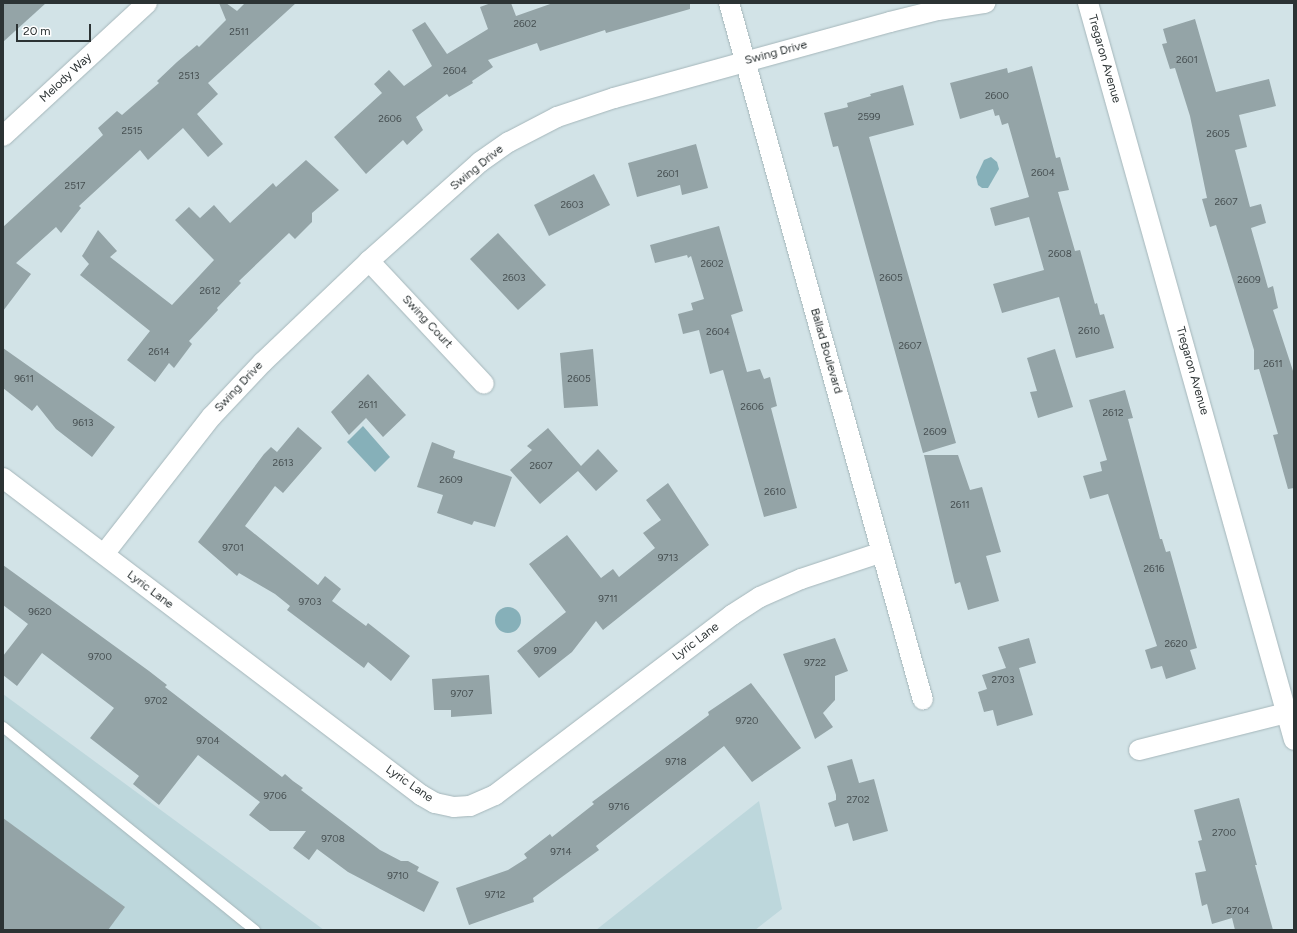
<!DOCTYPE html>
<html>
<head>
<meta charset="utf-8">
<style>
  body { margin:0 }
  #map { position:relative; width:1297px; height:933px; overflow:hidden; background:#d2e3e7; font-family:Figtree,sans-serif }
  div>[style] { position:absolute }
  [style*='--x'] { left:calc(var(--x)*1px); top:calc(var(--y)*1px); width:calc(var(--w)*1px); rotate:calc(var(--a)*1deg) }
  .built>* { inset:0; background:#bdd7dc }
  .water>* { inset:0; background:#86b0b9 }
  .round { border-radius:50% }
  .building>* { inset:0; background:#94a4a7 }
  .roads { filter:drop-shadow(0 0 1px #a5b6ba) drop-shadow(0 0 1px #a5b6ba) }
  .lane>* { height:10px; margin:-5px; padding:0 5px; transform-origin:5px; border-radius:5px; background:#fff }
  .street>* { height:20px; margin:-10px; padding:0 10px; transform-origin:10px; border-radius:10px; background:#fff }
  span { translate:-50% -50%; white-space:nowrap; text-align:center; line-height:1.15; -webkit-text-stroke:3.5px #fff; paint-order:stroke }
  .number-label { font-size:10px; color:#464f51 }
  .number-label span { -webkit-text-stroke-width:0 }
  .street-label { font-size:12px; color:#2c3334 }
  .frame { position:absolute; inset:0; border:4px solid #2c3334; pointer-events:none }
  .scale { position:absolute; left:16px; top:24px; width:75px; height:18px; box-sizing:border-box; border:2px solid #2c3334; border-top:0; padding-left:5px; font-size:12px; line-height:14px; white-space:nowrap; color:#2c3334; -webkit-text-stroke:3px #fff; paint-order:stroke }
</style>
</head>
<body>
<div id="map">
  <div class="built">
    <div style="clip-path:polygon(3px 694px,324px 930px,3px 930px)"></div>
    <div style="clip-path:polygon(759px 801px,782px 909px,755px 930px,596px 930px)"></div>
  </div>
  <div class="water">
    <div style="clip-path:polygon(991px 157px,997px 162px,999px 169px,988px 188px,982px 188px,978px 185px,976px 177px,984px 160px)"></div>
    <div style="clip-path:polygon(363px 426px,390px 457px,375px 472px,347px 442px)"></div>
    <div class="round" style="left:495px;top:607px;width:26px;height:26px"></div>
  </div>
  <div class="building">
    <div style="clip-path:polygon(3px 3px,46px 3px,3px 42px)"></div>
    <div style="clip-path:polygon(219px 3px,226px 3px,237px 11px,245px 3px,296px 3px,208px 83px,218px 94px,197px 114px,223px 144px,208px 157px,183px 128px,148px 160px,140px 150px,79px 206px,81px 208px,61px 233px,56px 227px,16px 263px,31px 274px,3px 311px,3px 227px,103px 135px,98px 128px,117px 111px,122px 115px,159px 83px,157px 81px,177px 62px,197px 45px,199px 47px,226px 20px)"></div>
    <div style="clip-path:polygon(491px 3px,511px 3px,516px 16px,553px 3px,690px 3px,690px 9px,606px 33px,605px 30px,540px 51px,537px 43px,488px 60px,493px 67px,472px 81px,473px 83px,449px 97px,447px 94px,416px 117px,423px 130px,407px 145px,403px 140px,366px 174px,334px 137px,382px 93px,374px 84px,389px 70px,404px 86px,432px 66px,412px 30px,425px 22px,447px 54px,488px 29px,480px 7px)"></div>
    <div style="clip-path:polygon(1195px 19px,1216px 92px,1269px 79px,1276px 106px,1239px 115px,1247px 147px,1235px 150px,1250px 207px,1261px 204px,1266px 223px,1251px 228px,1268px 288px,1273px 286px,1278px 308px,1273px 310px,1294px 374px,1294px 488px,1288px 489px,1273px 435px,1278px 434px,1259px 369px,1254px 370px,1254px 350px,1216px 225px,1210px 227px,1202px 199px,1207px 198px,1190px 116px,1175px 68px,1170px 69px,1162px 44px,1167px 43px,1163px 29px)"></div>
    <div style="clip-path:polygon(1032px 66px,1056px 158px,1060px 157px,1069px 190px,1058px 192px,1075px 251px,1080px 250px,1095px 304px,1097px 303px,1100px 315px,1104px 314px,1114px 348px,1076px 358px,1059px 297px,1002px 313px,993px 284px,1044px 270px,1029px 217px,995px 226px,990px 208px,1029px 197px,1008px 123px,1002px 125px,999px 115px,995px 116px,993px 109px,960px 119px,950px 83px,1007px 68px,1008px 73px)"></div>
    <div style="clip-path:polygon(903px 85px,914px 125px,869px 137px,956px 443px,923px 453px,838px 146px,833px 147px,824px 113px,848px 107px,847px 103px,871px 96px,870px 94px)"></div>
    <div style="clip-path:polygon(696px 144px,708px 188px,682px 195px,680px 185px,637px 197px,628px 163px)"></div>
    <div style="clip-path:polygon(306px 160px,339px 190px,312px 213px,312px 222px,295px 239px,289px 233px,239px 281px,241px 283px,217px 308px,218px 310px,189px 341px,192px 344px,174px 368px,169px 363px,155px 382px,127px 360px,150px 331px,80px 275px,89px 264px,82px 256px,98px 230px,117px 251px,110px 257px,172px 305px,214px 260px,175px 220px,189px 207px,200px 218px,214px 205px,230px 223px,273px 183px,276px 187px)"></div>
    <div style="clip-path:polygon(594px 174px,610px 205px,549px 236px,534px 205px)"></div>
    <div style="clip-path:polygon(719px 226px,743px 311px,731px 315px,747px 372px,760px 369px,764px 379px,770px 377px,777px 406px,771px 408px,797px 508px,764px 517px,723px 370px,710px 374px,699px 330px,683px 334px,678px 314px,693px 310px,691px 303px,704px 299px,691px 256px,688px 258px,687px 255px,655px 263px,650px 245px)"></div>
    <div style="clip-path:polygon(498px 233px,546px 285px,518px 310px,470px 259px)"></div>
    <div style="clip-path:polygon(3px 348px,115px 427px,92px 457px,56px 429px,37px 405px,32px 411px,3px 388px)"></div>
    <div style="clip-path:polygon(593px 349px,598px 406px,564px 408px,560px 353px)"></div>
    <div style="clip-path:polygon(1055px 349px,1073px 407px,1038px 418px,1030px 392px,1037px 391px,1027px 358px)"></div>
    <div style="clip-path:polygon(368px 374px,406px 415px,383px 437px,366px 418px,349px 435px,331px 412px)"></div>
    <div style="clip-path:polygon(1125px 390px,1133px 418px,1128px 419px,1160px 539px,1162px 539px,1166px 552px,1170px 551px,1197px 648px,1190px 650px,1196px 669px,1166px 679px,1162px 666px,1151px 669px,1145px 650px,1157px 646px,1108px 494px,1090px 499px,1083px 476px,1102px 471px,1100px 462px,1107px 460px,1089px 400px)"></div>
    <div style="clip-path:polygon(298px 427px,322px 448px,283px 493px,275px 486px,245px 526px,318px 585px,325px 576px,341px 589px,332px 601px,366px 626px,368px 623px,410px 656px,391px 681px,368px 662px,364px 668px,287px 610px,290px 606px,275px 594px,239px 573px,237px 576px,198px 542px,264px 454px,271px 447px,277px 452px)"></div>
    <div style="clip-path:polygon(548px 428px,581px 466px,598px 449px,618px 471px,596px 491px,578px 471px,540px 504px,510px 470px,532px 450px,527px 446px)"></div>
    <div style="clip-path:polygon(432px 442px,455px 451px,453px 458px,512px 477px,495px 527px,474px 521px,472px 525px,437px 513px,443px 495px,417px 487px)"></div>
    <div style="clip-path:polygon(924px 455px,958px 455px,970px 490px,982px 487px,1001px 552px,986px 556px,999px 601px,968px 610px,960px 582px,955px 584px)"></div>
    <div style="clip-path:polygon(668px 483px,709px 545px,603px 630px,596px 621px,572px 652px,539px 678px,517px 651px,566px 612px,529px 564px,567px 535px,601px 578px,613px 569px,619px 577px,655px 548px,643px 533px,661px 520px,646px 500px)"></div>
    <div style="clip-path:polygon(3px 565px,149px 671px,167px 685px,165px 687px,282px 777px,285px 774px,293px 781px,303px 788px,301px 790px,380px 850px,401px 861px,408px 861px,419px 867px,417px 871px,439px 882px,424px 912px,348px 872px,317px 849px,309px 860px,293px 848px,306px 831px,270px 831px,249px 815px,260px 802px,198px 755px,159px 805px,133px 784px,139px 776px,90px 738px,114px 708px,42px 653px,17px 686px,3px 675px,3px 656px,28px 624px,3px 605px)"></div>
    <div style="clip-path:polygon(835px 638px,848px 671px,835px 676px,835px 700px,823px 713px,833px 727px,815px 739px,783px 654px)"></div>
    <div style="clip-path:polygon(1029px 638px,1036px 663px,1019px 668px,1033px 715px,997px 726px,993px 710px,984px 712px,978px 692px,987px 689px,982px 675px,1006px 668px,998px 647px)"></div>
    <div style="clip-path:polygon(489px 675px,492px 714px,451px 717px,451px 710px,434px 710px,432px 679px)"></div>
    <div style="clip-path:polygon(751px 683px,801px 748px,752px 782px,724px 746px,596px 846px,599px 850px,533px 898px,534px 902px,469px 925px,456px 888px,508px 870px,527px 858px,524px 854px,550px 834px,552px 837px,594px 804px,592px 802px,709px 715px,708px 712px)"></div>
    <div style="clip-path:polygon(852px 759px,859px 783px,874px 779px,888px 831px,853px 841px,848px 823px,835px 827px,828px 803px,836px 800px,836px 795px,827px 766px)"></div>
    <div style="clip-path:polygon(1239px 798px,1257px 865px,1255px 865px,1273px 930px,1235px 930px,1232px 918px,1212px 924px,1207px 904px,1202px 906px,1195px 873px,1206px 871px,1198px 841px,1202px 840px,1194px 810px)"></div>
    <div style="clip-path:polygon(3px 818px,125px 907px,108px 930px,3px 930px)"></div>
  </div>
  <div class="roads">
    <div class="lane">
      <div style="--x:3;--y:727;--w:324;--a:38.9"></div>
    </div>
    <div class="street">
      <div style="--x:729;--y:3;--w:723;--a:74.45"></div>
      <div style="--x:1088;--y:3;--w:765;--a:74.38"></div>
      <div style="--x:3;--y:136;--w:196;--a:-42.7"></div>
      <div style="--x:369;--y:261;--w:168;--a:46.9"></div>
      <div style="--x:3;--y:478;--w:525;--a:37.18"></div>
      <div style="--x:421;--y:795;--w:16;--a:30"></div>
      <div style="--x:435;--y:803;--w:19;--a:12"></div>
      <div style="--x:454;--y:807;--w:16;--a:-4"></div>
      <div style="--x:470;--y:806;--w:27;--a:-24"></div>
      <div style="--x:495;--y:795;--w:298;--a:-37.2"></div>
      <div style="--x:732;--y:615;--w:33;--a:-33"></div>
      <div style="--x:760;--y:597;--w:45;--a:-23.7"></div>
      <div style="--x:801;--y:579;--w:85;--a:-18.4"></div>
      <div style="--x:104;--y:554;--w:175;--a:-52"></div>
      <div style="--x:212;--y:416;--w:74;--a:-46.6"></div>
      <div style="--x:263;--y:362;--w:146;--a:-43.6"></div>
      <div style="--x:369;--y:261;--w:149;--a:-41.7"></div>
      <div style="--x:480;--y:162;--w:35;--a:-35"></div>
      <div style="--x:509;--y:142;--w:54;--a:-27.5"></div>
      <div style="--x:557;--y:117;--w:60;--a:-18.4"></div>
      <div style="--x:614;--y:98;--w:286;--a:-15.4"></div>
      <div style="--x:890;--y:22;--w:49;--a:-14"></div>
      <div style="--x:938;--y:10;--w:48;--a:-8.5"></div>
      <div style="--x:1139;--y:750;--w:160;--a:-14.1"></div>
    </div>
  </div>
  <div class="number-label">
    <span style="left:525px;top:24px">2602</span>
    <span style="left:239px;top:32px">2511</span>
    <span style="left:1187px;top:60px">2601</span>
    <span style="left:455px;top:71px">2604</span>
    <span style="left:189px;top:76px">2513</span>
    <span style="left:997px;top:96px">2600</span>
    <span style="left:869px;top:117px">2599</span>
    <span style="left:390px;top:119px">2606</span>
    <span style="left:132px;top:131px">2515</span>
    <span style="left:1218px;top:134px">2605</span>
    <span style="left:1043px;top:173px">2604</span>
    <span style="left:668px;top:174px">2601</span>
    <span style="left:75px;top:186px">2517</span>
    <span style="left:1226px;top:202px">2607</span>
    <span style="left:572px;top:205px">2603</span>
    <span style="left:1060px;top:254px">2608</span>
    <span style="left:712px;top:264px">2602</span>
    <span style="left:514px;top:278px">2603</span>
    <span style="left:891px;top:278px">2605</span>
    <span style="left:1249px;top:280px">2609</span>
    <span style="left:210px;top:291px">2612</span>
    <span style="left:1089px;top:331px">2610</span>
    <span style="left:718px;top:332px">2604</span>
    <span style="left:910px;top:346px">2607</span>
    <span style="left:159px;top:352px">2614</span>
    <span style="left:1273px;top:364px">2611</span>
    <span style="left:24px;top:379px">9611</span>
    <span style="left:579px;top:379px">2605</span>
    <span style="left:368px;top:405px">2611</span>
    <span style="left:752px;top:407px">2606</span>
    <span style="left:1113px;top:413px">2612</span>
    <span style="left:83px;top:423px">9613</span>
    <span style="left:935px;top:432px">2609</span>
    <span style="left:283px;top:463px">2613</span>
    <span style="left:541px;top:466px">2607</span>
    <span style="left:451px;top:480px">2609</span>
    <span style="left:775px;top:492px">2610</span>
    <span style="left:960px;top:505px">2611</span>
    <span style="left:233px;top:548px">9701</span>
    <span style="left:668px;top:558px">9713</span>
    <span style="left:1154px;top:569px">2616</span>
    <span style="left:608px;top:599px">9711</span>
    <span style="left:310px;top:602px">9703</span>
    <span style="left:40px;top:612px">9620</span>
    <span style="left:1176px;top:644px">2620</span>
    <span style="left:545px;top:651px">9709</span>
    <span style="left:100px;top:657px">9700</span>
    <span style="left:815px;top:663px">9722</span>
    <span style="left:1003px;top:680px">2703</span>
    <span style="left:462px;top:694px">9707</span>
    <span style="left:156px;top:701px">9702</span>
    <span style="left:747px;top:721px">9720</span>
    <span style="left:208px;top:741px">9704</span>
    <span style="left:676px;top:762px">9718</span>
    <span style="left:275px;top:796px">9706</span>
    <span style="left:858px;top:800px">2702</span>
    <span style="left:619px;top:807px">9716</span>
    <span style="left:1224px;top:833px">2700</span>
    <span style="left:333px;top:839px">9708</span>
    <span style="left:561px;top:852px">9714</span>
    <span style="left:398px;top:876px">9710</span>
    <span style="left:495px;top:895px">9712</span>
    <span style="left:1238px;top:911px">2704</span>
  </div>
  <div class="street-label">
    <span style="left:776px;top:53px;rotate:-15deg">Swing Drive</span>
    <span style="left:1104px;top:59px;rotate:74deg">Tregaron Avenue</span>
    <span style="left:66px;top:78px;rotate:-43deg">Melody Way</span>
    <span style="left:477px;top:168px;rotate:-39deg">Swing Drive</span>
    <span style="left:427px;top:322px;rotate:47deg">Swing Court</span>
    <span style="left:826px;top:351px;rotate:74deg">Ballad Boulevard</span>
    <span style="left:1192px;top:371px;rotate:74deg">Tregaron Avenue</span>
    <span style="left:239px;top:387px;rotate:-47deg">Swing Drive</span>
    <span style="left:150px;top:590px;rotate:37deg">Lyric Lane</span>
    <span style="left:696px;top:642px;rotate:-37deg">Lyric Lane</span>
    <span style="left:409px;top:784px;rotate:35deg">Lyric Lane</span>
  </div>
  <div class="frame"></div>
  <div class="scale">20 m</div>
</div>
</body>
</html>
